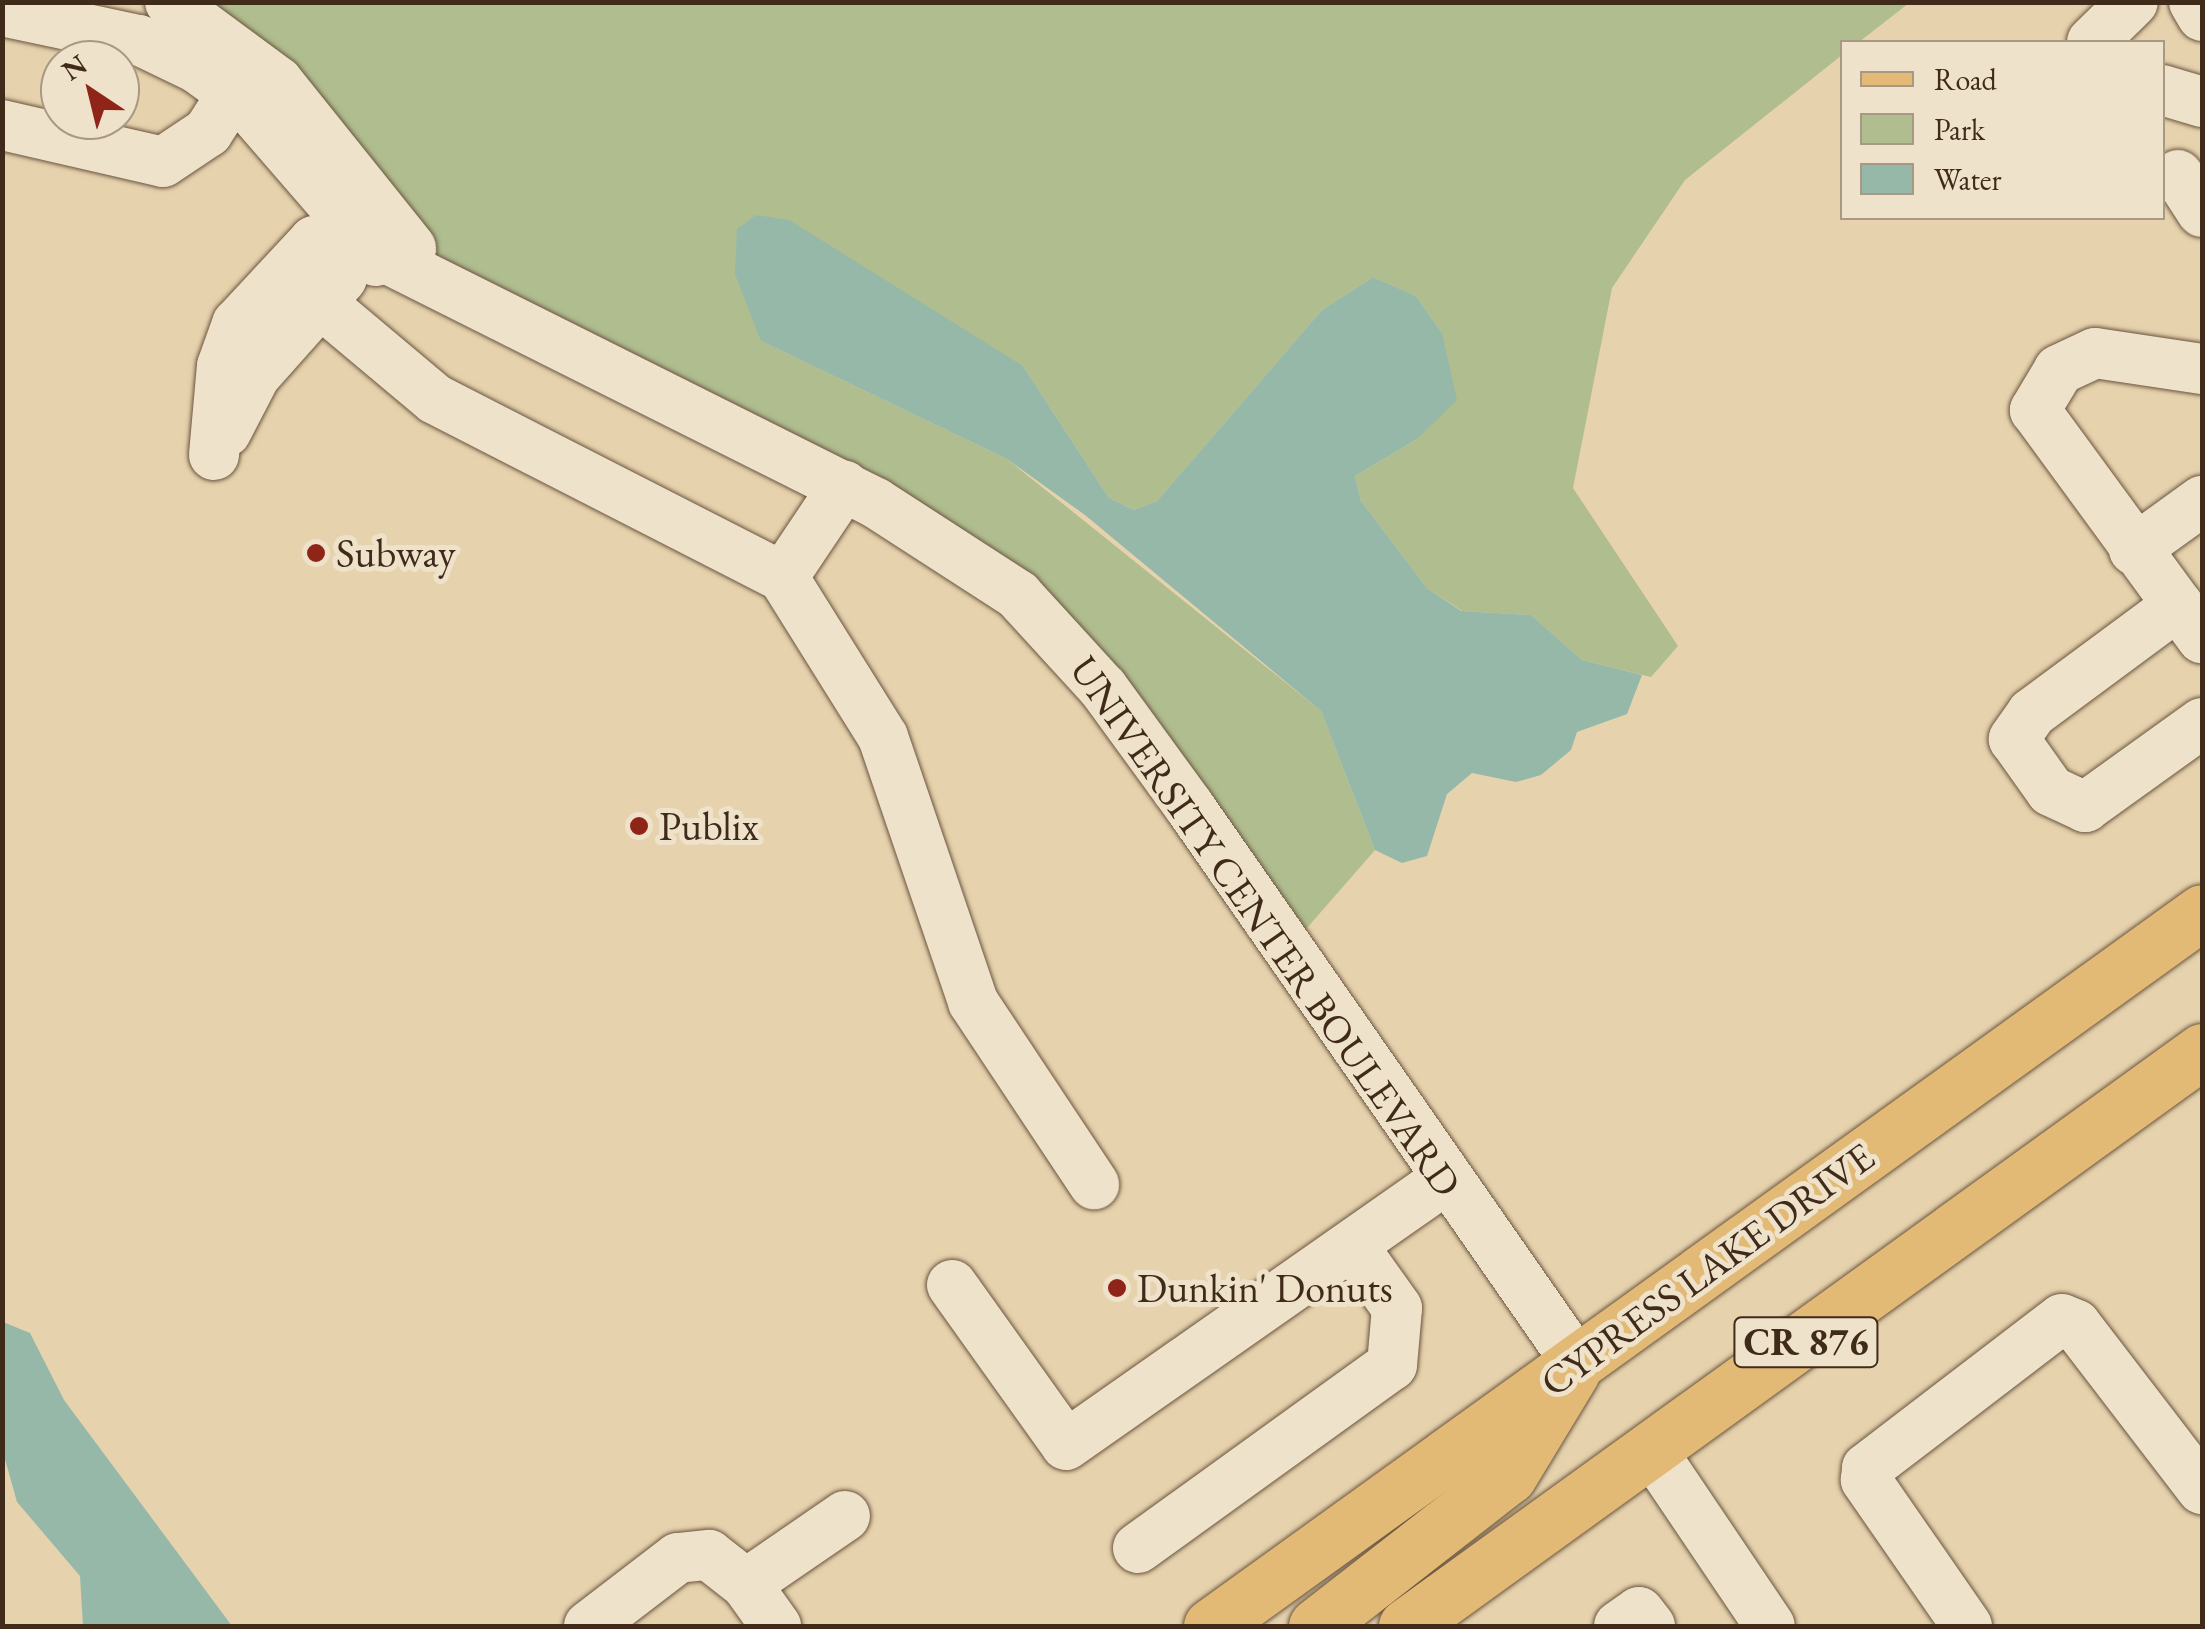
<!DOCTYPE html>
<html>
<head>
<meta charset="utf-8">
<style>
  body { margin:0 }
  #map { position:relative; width:2205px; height:1629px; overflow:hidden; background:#e6d2ad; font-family:"EB Garamond",serif }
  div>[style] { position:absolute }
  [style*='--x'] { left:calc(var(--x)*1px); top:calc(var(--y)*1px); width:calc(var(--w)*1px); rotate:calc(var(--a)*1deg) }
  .green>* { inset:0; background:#afbd8f }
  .water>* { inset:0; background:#96b8a9 }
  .roads { filter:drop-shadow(0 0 2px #6a553f) drop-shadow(0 0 2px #6a553f) }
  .minor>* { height:50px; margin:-25px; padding:0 25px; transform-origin:25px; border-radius:25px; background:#efe2ca }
  .major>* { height:55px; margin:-27.5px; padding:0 27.5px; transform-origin:27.5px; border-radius:27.5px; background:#e3b976 }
  .dots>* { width:28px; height:28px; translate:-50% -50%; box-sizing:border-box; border:5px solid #efe2ca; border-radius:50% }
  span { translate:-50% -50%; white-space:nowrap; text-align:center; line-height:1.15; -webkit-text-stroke:10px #efe2ca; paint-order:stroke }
  .shield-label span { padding:2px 8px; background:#efe2ca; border:2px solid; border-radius:8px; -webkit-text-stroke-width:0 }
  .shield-label { font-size:38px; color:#402b1a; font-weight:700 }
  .poi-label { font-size:40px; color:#402b1a }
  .left { translate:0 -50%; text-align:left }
  .street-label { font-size:40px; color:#402b1a }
  .frame { position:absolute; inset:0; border:5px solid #402b1a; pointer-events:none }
  .legend { position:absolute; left:1840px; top:40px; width:325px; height:180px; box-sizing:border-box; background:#efe2ca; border:2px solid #a99984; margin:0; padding:12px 18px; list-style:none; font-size:30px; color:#402b1a }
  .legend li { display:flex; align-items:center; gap:20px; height:50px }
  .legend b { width:50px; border:2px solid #a99984 }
  .north { position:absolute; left:40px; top:40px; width:100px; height:100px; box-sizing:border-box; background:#efe2ca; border:2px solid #a99984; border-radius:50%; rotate:325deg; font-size:28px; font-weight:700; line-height:40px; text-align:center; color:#402b1a }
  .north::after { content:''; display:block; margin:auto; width:35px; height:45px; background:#8f2418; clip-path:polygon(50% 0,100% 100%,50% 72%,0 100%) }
</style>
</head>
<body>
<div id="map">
  <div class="green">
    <div style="clip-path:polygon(155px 3px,1909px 3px,1859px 42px,1842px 42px,1842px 55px,1685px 180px,1612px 288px,1573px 488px,1678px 646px,1651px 677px,1582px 660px,1531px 615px,1462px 611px,1427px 588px,1361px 501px,1355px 476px,1417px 439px,1442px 333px,1416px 296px,1373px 277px,1322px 310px,1157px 501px,1134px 510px,1109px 498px,1023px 366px,761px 341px,1007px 459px,1321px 711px,1375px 850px,1286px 952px,1029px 582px,426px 263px)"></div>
  </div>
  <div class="water">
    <div style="clip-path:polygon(756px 215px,789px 220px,1023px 366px,1109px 498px,1134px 510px,1157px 501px,1322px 310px,1373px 277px,1416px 296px,1442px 333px,1457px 400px,1417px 439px,1355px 476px,1361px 501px,1427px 588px,1461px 611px,1531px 615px,1582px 660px,1642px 675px,1627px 714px,1577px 732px,1571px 750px,1541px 775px,1516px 782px,1472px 773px,1447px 794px,1427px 856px,1402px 863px,1375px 850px,1321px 711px,1085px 515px,1007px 459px,761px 341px,735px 274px,737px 229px)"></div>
    <div style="clip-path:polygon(3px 1322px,30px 1333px,64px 1400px,232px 1626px,83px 1626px,80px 1576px,17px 1502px,3px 1452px)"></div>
  </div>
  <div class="roads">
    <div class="minor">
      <div style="--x:170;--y:2;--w:134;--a:36.5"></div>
      <div style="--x:278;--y:82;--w:213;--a:51.3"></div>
      <div style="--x:2194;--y:2;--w:16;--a:60"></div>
      <div style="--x:2;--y:11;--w:140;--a:12"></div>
      <div style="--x:139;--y:40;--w:64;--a:25.8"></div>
      <div style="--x:197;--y:68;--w:58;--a:35.9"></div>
      <div style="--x:244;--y:102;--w:198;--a:49.1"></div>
      <div style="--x:374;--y:252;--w:561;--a:26.57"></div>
      <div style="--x:876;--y:503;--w:169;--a:32.9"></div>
      <div style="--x:1018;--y:595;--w:126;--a:47.6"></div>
      <div style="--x:1103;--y:688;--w:146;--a:53.9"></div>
      <div style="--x:1189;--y:806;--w:679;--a:55.14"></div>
      <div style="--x:2092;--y:42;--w:57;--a:-44.3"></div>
      <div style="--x:2162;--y:90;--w:42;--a:16.7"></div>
      <div style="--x:2;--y:125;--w:165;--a:12.9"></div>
      <div style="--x:163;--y:162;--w:54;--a:-33.7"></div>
      <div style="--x:208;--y:132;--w:76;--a:-57.4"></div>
      <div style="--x:2178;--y:175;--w:44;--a:57"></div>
      <div style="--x:323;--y:305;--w:146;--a:40"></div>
      <div style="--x:435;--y:399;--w:391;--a:27.1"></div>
      <div style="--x:783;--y:577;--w:189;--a:58"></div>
      <div style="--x:883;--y:737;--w:280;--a:71.2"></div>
      <div style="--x:973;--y:1002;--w:219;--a:56.4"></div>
      <div style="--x:2202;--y:369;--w:108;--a:-171.5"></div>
      <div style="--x:2095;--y:353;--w:40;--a:155"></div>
      <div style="--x:2059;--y:370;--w:47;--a:121"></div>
      <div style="--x:2035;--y:410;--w:283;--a:53.8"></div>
      <div style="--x:226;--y:432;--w:63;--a:-62.6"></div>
      <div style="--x:255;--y:376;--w:131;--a:-48.4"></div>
      <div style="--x:214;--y:455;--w:89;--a:-84.9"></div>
      <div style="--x:222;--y:366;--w:45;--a:-70.3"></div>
      <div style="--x:237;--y:324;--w:113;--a:-47.1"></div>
      <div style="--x:314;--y:241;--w:65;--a:17.9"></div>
      <div style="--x:2134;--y:550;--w:84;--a:-35.8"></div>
      <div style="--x:783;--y:577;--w:110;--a:-56.2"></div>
      <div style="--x:2178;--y:605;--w:182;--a:143.5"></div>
      <div style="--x:2032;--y:713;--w:32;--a:125"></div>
      <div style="--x:2014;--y:739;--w:64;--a:54.6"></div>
      <div style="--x:2051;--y:791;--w:38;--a:25"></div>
      <div style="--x:2085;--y:807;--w:144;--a:-35.7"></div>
      <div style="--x:952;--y:1285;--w:196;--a:54.5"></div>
      <div style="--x:1066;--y:1445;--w:462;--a:-35"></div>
      <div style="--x:1654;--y:1454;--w:207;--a:56"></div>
      <div style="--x:1138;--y:1548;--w:313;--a:-35.8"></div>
      <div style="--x:1392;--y:1365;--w:57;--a:-85"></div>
      <div style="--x:1397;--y:1308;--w:77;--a:-125.5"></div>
      <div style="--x:746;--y:1584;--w:52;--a:54.5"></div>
      <div style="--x:589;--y:1626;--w:112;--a:-37.4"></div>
      <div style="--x:678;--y:1558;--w:31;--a:-6"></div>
      <div style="--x:709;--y:1555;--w:47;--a:38.1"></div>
      <div style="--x:746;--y:1584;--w:120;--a:-34.5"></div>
      <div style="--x:1619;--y:1626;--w:24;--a:-35"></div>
      <div style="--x:1639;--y:1612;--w:18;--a:52"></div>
      <div style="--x:1967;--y:1626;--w:178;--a:-124.7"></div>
      <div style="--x:1866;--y:1480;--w:12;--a:-85"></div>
      <div style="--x:1867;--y:1468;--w:245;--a:-37.4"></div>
      <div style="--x:2062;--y:1319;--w:15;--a:23"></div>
      <div style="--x:2076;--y:1325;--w:207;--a:52.5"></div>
    </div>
    <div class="major">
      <div style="--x:1211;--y:1626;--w:1221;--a:-35.77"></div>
      <div style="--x:1316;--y:1626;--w:244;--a:-37.9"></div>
      <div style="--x:1509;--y:1476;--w:122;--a:-58.8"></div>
      <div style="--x:1406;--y:1626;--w:982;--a:-35.84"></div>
    </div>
  </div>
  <div class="dots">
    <div style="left:316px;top:553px;background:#8f2418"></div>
    <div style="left:639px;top:826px;background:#8f2418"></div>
    <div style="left:1117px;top:1288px;background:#8f2418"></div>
  </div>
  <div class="shield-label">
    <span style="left:1806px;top:1342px">CR 876</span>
  </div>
  <div class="poi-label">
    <span class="left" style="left:336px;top:553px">Subway</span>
    <span class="left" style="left:659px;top:826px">Publix</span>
    <span class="left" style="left:1137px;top:1288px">Dunkin' Donuts</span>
  </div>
  <div class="street-label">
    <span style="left:1266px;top:926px;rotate:55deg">UNIVERSITY CENTER BOULEVARD</span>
    <span style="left:1707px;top:1269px;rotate:-36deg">CYPRESS LAKE DRIVE</span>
  </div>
  <div class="frame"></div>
  <ul class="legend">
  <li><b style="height:12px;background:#e3b976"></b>Road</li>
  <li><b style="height:28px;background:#afbd8f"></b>Park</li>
  <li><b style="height:28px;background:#96b8a9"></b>Water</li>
  </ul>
  <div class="north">N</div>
</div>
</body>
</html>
